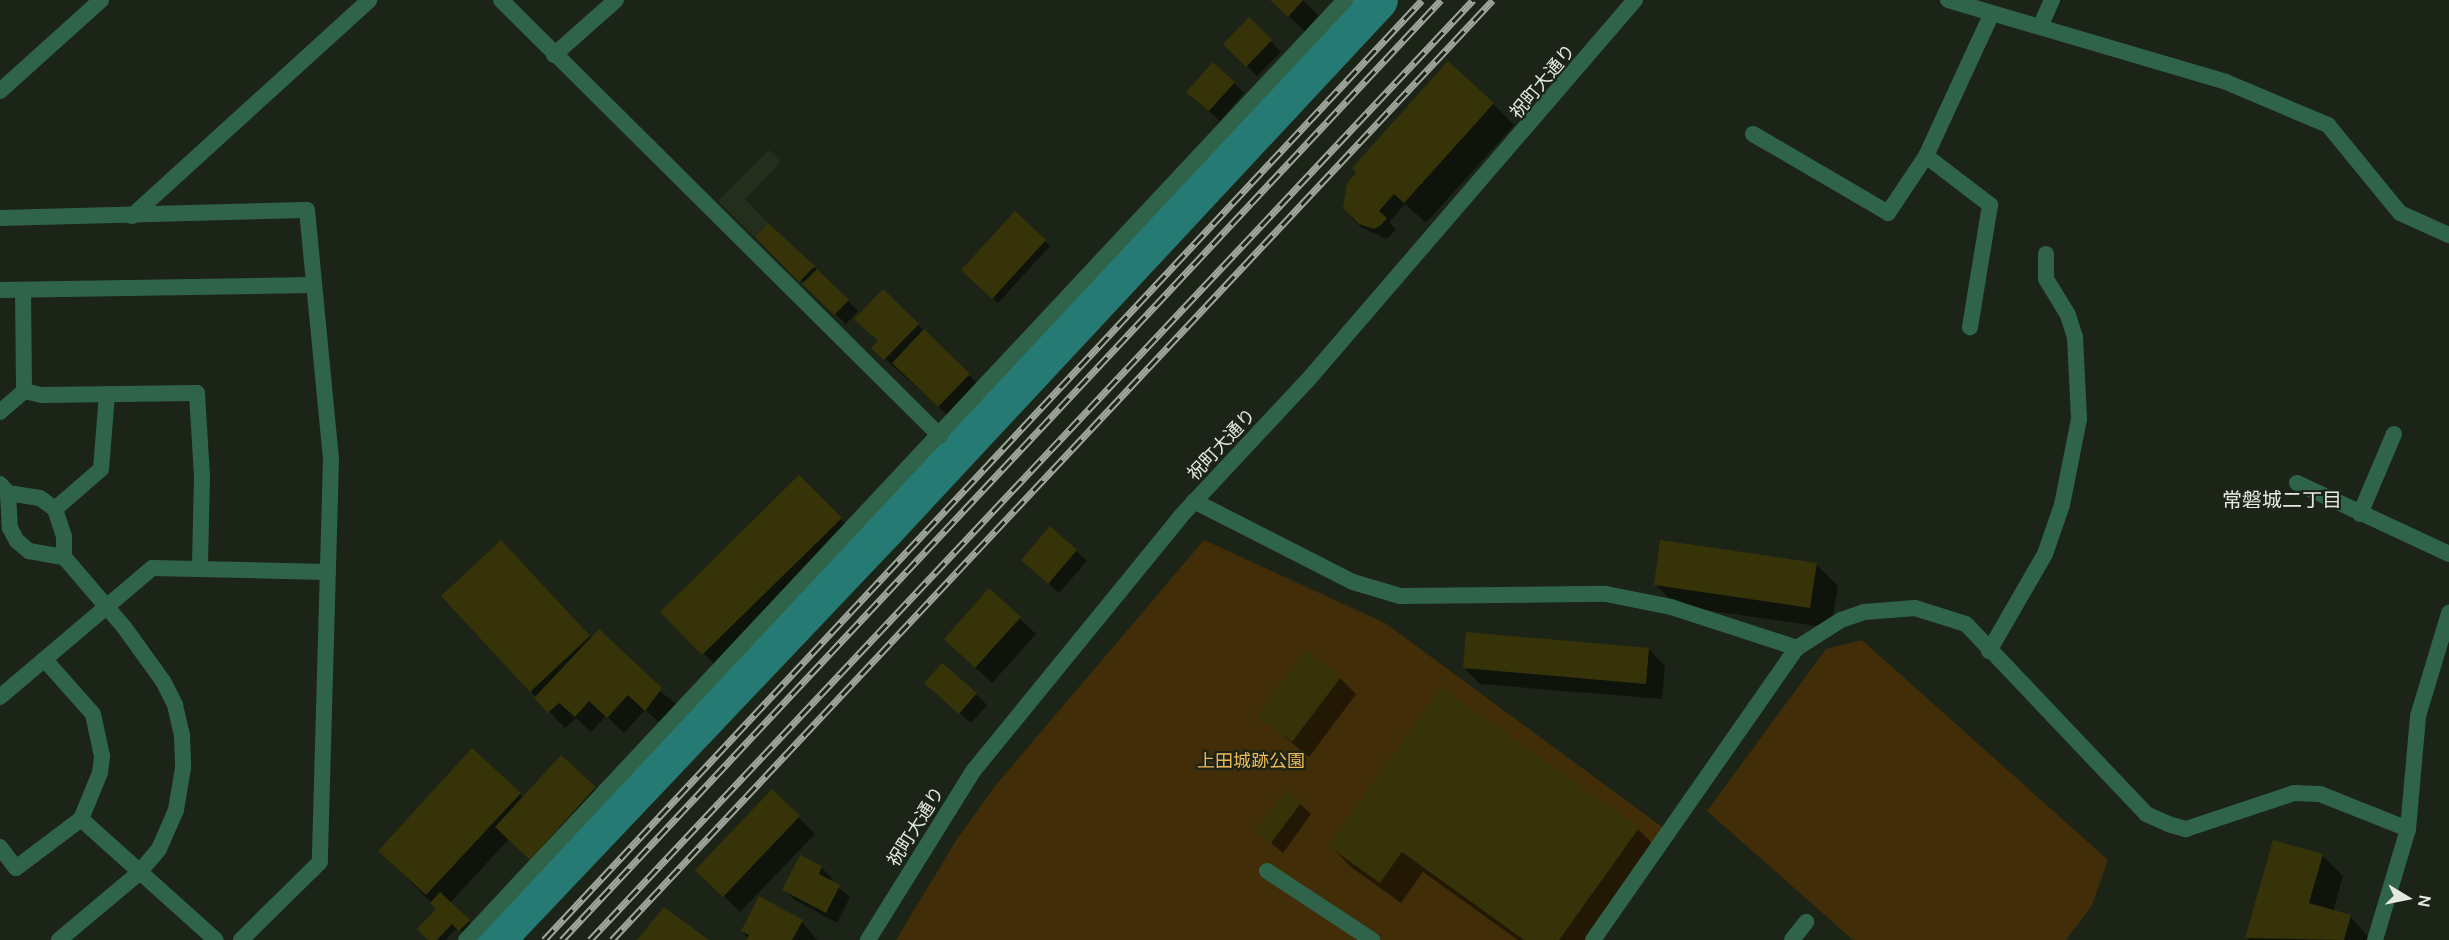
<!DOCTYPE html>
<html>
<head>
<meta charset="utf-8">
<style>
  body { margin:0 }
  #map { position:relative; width:2449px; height:940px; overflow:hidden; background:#1c2417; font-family:Manrope,"Noto Sans JP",sans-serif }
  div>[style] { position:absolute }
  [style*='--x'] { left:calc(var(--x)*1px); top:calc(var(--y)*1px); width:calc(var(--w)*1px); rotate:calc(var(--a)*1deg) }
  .built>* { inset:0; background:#232e1c }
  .green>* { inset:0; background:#412d08 }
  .shadow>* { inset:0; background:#0007 }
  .river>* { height:40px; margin:-20px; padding:0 20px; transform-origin:20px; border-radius:20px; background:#257a73 }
  .building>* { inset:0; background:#363308 }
  .minor>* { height:16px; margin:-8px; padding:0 8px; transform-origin:8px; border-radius:8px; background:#2f644a }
  .tertiary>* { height:16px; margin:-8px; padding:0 8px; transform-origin:8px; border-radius:8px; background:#2f644a }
  .rail>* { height:7px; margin-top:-3.5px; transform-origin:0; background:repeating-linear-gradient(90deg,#1c2417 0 14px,#a0a69c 0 28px); box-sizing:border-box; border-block:2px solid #a0a69c }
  span { translate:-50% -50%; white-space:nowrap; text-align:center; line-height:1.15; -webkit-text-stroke:4.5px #1c2417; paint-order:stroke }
  .street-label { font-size:18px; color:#e4eae1 }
  .park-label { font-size:18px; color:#eeb756 }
  .neighbourhood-label { font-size:20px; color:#e4eae1 }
  .north { position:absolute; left:2377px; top:868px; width:60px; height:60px; -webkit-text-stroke:4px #1c2417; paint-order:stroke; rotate:100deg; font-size:16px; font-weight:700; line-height:24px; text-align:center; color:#e4eae1 }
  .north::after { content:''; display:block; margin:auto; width:21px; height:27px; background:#e4eae1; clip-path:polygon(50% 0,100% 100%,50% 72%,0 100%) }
</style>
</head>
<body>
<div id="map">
  <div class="built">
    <div style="clip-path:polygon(769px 150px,781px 162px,745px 199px,768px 223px,755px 237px,718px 201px)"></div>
  </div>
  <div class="green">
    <div style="clip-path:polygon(1204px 540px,1385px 623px,1665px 829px,1585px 940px,896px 940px,957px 839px,995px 786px)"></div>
    <div style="clip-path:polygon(1862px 640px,2108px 860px,2092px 905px,2066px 940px,1853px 940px,1707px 811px,1826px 649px)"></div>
  </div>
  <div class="shadow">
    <div style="clip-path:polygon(1272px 0,1303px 0,1319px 16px,1305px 32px)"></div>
    <div style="clip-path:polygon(1249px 19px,1281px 52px,1257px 76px,1225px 44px)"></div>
    <div style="clip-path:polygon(1234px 83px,1244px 93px,1220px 121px,1199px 102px)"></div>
    <div style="clip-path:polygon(1493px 104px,1514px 125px,1426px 223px,1405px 204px,1389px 222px,1396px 230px,1386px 239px,1361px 227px,1350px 216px,1345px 208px)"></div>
    <div style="clip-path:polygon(1015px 213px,1050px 246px,998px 303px,963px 270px)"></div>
    <div style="clip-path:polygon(757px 237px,814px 267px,858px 311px,846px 324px)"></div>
    <div style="clip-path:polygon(918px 325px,985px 391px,955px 422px,873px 348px)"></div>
    <div style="clip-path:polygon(799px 477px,862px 540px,725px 675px,662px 612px)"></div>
    <div style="clip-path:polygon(1051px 528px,1087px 561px,1059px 593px,1033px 570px)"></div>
    <div style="clip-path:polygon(522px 563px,592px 639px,678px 705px,662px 725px,645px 710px,624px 733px,606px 716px,591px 732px,576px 718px,565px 728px,536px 698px,531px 691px)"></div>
    <div style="clip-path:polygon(1816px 564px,1838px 586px,1831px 628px,1677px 606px,1655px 584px)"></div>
    <div style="clip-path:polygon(990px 591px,1036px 634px,992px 683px,962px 655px)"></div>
    <div style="clip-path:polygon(1649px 649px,1665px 666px,1662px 699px,1480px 684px,1464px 668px)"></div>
    <div style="clip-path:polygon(1340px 678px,1356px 694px,1309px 757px,1259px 716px)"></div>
    <div style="clip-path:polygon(1441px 689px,1638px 829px,1659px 850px,1595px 940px,1518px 940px,1423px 872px,1401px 903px,1351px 867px,1330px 846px)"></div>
    <div style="clip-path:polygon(937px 694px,976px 694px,987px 705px,971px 723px)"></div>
    <div style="clip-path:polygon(473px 750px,524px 798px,561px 757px,616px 809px,552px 880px,509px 839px,450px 903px,479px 931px,471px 940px,457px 928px,446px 940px,430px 940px,437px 909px,396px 867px)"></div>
    <div style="clip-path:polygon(772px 791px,815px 834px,740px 912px,697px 870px)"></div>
    <div style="clip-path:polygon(1300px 804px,1311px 814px,1283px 853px,1257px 831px)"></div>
    <div style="clip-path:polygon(2322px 855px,2343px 876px,2333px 912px,2351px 917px,2371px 940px,2249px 940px,2247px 938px)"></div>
    <div style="clip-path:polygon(821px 867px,832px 878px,831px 882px,850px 897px,837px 923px,795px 900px,784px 890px)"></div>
    <div style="clip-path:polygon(760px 898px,802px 922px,817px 940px,748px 940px,743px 931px)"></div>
  </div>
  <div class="river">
    <div style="--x:495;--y:940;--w:567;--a:-46.5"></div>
    <div style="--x:885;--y:529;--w:723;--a:-47.02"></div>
  </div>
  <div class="building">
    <div style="clip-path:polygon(1270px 0,1303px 0,1288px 17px)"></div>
    <div style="clip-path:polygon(1249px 17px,1272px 40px,1246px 67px,1223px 44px)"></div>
    <div style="clip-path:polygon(1448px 61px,1494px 103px,1404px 203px,1394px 194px,1379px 211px,1387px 218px,1381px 225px,1374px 229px,1359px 224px,1343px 208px,1347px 183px,1356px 173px,1352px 168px)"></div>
    <div style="clip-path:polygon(1213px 62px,1235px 82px,1209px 111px,1186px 92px)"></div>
    <div style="clip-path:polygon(1015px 211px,1046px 240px,992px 299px,961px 270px)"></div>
    <div style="clip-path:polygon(768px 223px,815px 266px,799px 282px,755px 237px)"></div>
    <div style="clip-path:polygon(817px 269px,849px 300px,834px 315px,802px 284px)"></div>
    <div style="clip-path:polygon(883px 289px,919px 324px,884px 360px,871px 348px,878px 341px,854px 319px)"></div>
    <div style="clip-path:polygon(924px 329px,970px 374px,938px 407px,892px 363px)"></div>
    <div style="clip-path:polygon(799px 475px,842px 518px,702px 655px,660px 612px)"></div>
    <div style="clip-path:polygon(1050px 526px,1077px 550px,1048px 584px,1021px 560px)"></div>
    <div style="clip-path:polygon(501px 540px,590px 636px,530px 692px,441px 596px)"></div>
    <div style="clip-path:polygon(1660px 540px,1817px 563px,1810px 608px,1654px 585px)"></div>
    <div style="clip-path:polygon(989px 588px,1021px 617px,975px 668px,944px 639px)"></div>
    <div style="clip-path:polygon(599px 629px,662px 688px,645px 711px,628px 695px,607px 718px,589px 701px,575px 717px,559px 703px,548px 713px,534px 698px)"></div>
    <div style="clip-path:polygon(1466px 632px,1649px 648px,1646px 684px,1463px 668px)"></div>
    <div style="clip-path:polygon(1306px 650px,1341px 677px,1292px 742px,1257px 716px)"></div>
    <div style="clip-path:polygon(942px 663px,977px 693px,959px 714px,924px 683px)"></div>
    <div style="clip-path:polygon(1441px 687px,1639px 828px,1559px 940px,1524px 940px,1402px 852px,1380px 883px,1328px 846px)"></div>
    <div style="clip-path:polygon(472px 748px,521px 793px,426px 895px,378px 851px)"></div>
    <div style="clip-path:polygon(561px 755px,596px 787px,530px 860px,495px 827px)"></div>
    <div style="clip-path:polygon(772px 789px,800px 816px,723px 897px,695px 870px)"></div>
    <div style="clip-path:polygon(1285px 791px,1301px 803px,1271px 843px,1255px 832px)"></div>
    <div style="clip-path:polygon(2273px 840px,2323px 854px,2309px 903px,2351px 915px,2344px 940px,2245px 938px)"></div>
    <div style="clip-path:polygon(800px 855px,822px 866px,819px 874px,840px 885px,826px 913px,782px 890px)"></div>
    <div style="clip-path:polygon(440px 892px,470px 920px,459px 931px,452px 924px,437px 940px,428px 940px,417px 929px,436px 909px,430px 903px)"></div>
    <div style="clip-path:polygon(759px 896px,803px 920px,792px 940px,746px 940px,749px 935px,741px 931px)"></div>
    <div style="clip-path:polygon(664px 907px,709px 940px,637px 940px)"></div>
  </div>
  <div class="minor">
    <div style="--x:501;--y:0;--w:619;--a:44.8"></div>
    <div style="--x:1948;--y:0;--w:290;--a:16.4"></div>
    <div style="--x:2226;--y:82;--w:111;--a:22.9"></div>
    <div style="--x:2328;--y:125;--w:114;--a:50.7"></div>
    <div style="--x:2400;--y:213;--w:54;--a:24.2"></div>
    <div style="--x:2040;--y:27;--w:30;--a:-66"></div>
    <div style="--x:554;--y:55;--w:83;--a:-41.6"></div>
    <div style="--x:0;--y:91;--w:136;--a:-42"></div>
    <div style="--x:1753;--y:134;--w:156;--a:30.3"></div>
    <div style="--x:1888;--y:213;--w:69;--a:-56.3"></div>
    <div style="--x:1926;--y:156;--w:157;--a:-65.2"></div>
    <div style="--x:1926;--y:156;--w:81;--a:37.4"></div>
    <div style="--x:1990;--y:205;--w:124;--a:99.3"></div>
    <div style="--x:132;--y:216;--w:321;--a:-42.3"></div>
    <div style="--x:0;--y:218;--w:307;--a:-1.5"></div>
    <div style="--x:307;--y:210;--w:250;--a:84.5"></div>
    <div style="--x:331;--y:459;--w:403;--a:91.6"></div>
    <div style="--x:320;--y:862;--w:111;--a:135.4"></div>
    <div style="--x:0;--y:290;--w:313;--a:-0.9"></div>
    <div style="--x:23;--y:290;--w:101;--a:89.4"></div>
    <div style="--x:24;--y:391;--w:18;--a:13"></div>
    <div style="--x:42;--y:395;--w:155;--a:-0.7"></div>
    <div style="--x:197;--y:393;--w:83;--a:86.6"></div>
    <div style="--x:202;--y:476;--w:90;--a:91.3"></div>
    <div style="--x:0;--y:412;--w:32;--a:-41"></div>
    <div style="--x:2297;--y:483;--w:168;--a:25"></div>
    <div style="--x:0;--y:484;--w:12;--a:48"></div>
    <div style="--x:8;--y:493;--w:32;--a:9"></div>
    <div style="--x:40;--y:498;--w:19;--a:36"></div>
    <div style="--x:55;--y:509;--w:28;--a:72"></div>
    <div style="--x:64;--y:536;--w:21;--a:90"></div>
    <div style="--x:8;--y:493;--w:35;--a:87"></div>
    <div style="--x:10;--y:528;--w:15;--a:62"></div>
    <div style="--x:17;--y:541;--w:16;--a:40"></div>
    <div style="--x:29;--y:551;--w:36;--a:10"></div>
    <div style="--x:64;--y:557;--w:92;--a:49.4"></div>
    <div style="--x:124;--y:627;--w:67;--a:54.2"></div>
    <div style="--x:163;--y:681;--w:27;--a:63"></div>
    <div style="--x:175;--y:705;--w:31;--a:77"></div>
    <div style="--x:182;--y:735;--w:33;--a:88"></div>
    <div style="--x:183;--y:768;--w:43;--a:99.5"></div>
    <div style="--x:176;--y:810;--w:43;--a:113.6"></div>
    <div style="--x:159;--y:849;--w:30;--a:130"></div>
    <div style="--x:140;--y:872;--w:106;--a:140"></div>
    <div style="--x:1194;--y:501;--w:178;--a:27"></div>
    <div style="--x:1353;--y:582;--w:49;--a:16.6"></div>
    <div style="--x:1400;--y:596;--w:206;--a:-0.6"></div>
    <div style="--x:1606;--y:594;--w:66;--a:11.3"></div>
    <div style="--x:1671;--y:607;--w:133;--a:18"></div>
    <div style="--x:55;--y:509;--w:61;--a:-41"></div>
    <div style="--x:101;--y:469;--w:74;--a:-85.4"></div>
    <div style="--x:2360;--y:514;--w:87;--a:-67"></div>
    <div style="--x:1989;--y:651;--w:112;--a:-60"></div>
    <div style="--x:2045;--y:554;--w:52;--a:-70.9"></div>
    <div style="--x:2062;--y:505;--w:88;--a:-78.8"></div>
    <div style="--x:2079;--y:419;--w:82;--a:-92.8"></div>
    <div style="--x:2075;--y:337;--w:23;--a:-108"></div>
    <div style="--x:2068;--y:315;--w:42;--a:-121.4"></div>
    <div style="--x:2046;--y:279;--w:25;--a:-90"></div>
    <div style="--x:0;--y:697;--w:199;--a:-40.3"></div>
    <div style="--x:152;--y:568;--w:176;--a:1.3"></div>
    <div style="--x:81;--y:819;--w:181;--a:41.9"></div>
    <div style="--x:0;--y:847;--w:26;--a:53"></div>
    <div style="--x:16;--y:868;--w:81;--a:-37"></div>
    <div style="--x:81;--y:819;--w:50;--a:-67.6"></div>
    <div style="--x:100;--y:773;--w:17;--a:-83"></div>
    <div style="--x:102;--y:756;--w:43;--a:-102.1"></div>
    <div style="--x:93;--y:714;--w:72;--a:-131.6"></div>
    <div style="--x:1267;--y:871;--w:126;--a:33.3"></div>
    <div style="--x:466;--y:940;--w:1287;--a:-46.92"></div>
    <div style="--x:1593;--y:940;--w:356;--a:-55.1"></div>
    <div style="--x:1797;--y:648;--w:52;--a:-32.5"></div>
    <div style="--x:1841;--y:620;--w:24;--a:-19"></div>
    <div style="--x:1864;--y:612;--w:51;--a:-4.5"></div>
    <div style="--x:1915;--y:608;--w:53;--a:17.4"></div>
    <div style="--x:1966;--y:624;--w:262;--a:46.5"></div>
    <div style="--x:2146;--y:814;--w:24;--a:24"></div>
    <div style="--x:2168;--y:824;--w:19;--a:16"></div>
    <div style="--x:2186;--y:829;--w:114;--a:-18.4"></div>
    <div style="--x:2294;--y:793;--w:26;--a:2"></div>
    <div style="--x:2320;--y:794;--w:95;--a:21.7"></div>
    <div style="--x:1792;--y:940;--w:23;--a:-52"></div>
    <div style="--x:2375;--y:940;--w:116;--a:-73.4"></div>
    <div style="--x:2408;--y:829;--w:113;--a:-84.9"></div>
    <div style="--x:2418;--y:716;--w:108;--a:-73.2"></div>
  </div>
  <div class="tertiary">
    <div style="--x:868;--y:940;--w:200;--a:-58.1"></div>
    <div style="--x:974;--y:770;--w:326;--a:-50.8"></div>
    <div style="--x:1180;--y:517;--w:186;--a:-47"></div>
    <div style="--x:1307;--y:381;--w:503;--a:-49.28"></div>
  </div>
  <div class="rail">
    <div style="--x:544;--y:940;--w:1286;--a:-46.95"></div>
    <div style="--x:562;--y:940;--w:1287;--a:-46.92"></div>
    <div style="--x:590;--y:940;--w:1290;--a:-46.79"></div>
    <div style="--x:612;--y:940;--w:1288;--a:-46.86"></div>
  </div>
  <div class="street-label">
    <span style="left:1542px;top:81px;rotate:-50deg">祝町大通り</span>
    <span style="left:1221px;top:444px;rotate:-47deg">祝町大通り</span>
    <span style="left:915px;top:826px;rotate:-58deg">祝町大通り</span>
  </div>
  <div class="park-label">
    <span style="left:1251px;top:760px">上田城跡公園</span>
  </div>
  <div class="neighbourhood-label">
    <span style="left:2282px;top:499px">常磐城二丁目</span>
  </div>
  <div class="north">N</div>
</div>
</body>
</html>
